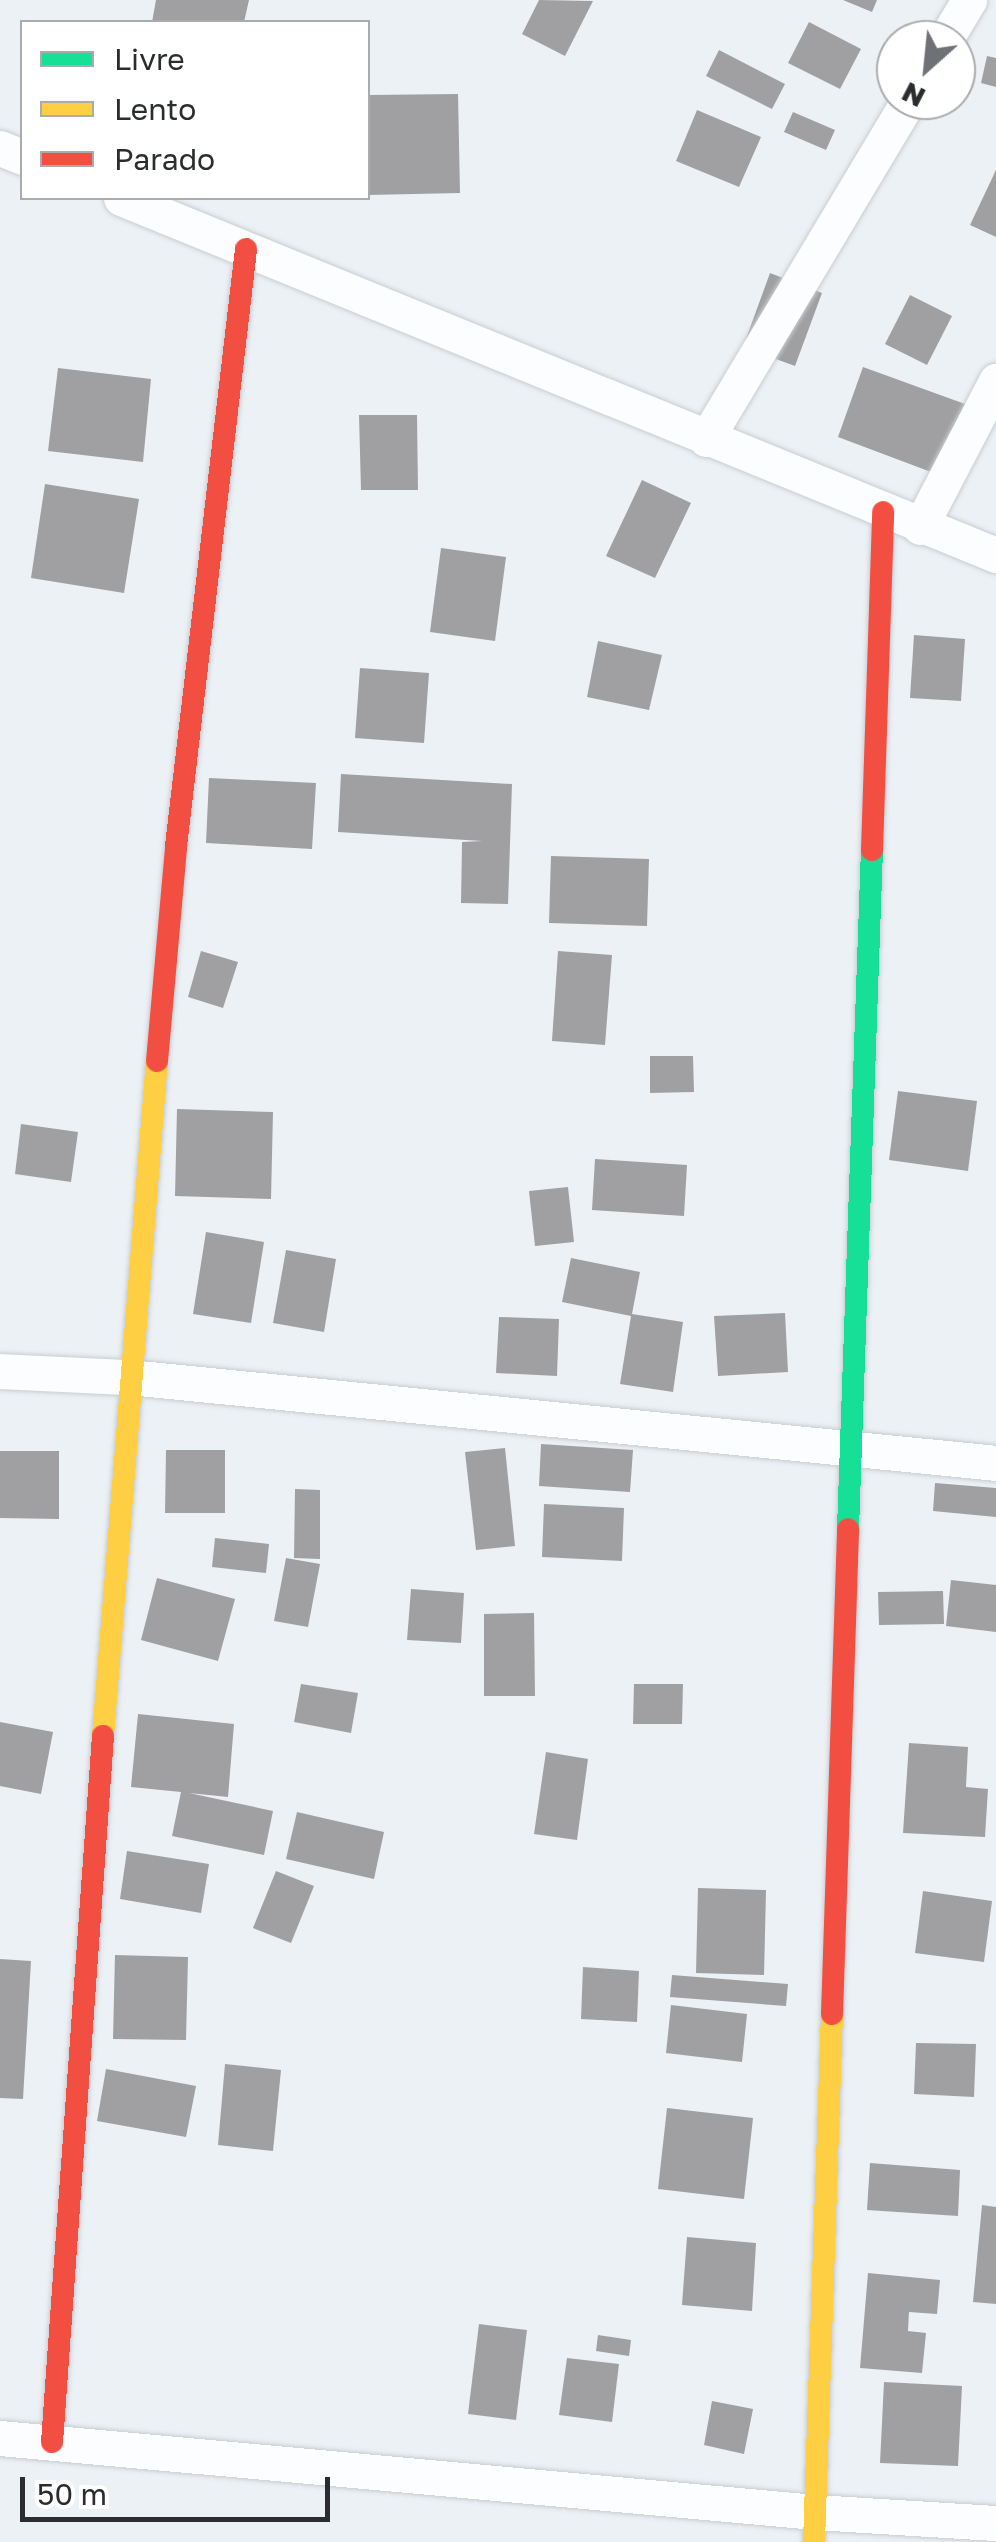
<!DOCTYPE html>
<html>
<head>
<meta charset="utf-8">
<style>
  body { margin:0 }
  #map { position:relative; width:996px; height:2542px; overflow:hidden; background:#ecf1f6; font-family:"Golos Text",sans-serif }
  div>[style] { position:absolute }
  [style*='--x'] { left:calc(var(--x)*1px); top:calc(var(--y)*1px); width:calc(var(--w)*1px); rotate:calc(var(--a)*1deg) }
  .building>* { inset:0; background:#a0a0a2 }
  .roads { filter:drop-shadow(0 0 2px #c9cdd0) drop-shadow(0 0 2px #c9cdd0) }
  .street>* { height:35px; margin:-17.5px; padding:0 17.5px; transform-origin:17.5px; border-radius:17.5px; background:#fcfdfe }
  .fast>* { height:22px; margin:-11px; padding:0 11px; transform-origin:11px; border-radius:11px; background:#16e098 }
  .slow>* { height:22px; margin:-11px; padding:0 11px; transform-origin:11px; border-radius:11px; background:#ffcf43 }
  .jam>* { height:22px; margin:-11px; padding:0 11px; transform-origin:11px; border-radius:11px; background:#f24e42 }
  span { translate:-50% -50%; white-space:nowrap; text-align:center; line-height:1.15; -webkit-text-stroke:10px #fff; paint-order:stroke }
  .legend { position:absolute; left:20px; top:20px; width:350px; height:180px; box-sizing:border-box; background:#fff; border:2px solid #aaabac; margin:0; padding:12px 18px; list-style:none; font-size:30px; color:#2a2c30 }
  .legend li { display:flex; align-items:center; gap:20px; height:50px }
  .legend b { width:50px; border:2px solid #aaabac }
  .north { position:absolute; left:876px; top:20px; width:100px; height:100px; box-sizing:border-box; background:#fff; border:2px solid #aaabac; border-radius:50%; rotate:207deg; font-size:28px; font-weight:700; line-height:40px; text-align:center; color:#2a2c30 }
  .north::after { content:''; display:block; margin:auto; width:35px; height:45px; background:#6e7175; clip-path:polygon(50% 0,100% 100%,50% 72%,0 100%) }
  .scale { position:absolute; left:20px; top:2477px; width:310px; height:45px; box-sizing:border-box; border:5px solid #2a2c30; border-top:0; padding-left:12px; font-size:30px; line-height:35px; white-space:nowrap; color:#2a2c30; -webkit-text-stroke:8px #fff; paint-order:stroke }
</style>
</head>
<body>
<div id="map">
  <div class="building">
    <div style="clip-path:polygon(156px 0,249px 0,244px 22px,152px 22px)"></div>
    <div style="clip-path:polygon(539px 0,593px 1px,565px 56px,522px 34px)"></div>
    <div style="clip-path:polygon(843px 0,877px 0,872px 12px)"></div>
    <div style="clip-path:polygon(809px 22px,861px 49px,840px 89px,788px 63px)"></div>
    <div style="clip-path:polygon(719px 50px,785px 84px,772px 109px,706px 76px)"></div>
    <div style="clip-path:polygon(987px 56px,996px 58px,996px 87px,981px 83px)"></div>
    <div style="clip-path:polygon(458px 94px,460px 193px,368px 195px,368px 95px)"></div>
    <div style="clip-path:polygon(697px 110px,761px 137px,739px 187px,676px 161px)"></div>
    <div style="clip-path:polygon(793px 112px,835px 130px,826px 150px,784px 132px)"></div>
    <div style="clip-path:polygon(996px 170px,996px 237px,970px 225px)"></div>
    <div style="clip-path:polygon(770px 273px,822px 293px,795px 366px,743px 347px)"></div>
    <div style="clip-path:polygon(910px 295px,952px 316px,927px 365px,885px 344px)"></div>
    <div style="clip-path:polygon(863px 367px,965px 404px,939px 475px,838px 437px)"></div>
    <div style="clip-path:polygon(58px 368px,151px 379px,143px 462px,48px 451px)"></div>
    <div style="clip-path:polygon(359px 415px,417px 415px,418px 490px,361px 490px)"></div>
    <div style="clip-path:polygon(642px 480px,691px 503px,655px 578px,606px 556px)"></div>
    <div style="clip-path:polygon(45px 484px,139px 499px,124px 593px,31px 578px)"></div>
    <div style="clip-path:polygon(441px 548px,506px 557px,495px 641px,430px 632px)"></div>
    <div style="clip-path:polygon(914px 635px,965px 639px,961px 701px,910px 698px)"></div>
    <div style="clip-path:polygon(598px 641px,662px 655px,649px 710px,587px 697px)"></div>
    <div style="clip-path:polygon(360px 668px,429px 673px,424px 743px,355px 738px)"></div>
    <div style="clip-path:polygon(341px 774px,512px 784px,508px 904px,461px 903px,462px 842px,482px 841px,338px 832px)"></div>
    <div style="clip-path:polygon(209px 778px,316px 783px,312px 849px,206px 843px)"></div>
    <div style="clip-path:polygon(551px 856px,649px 859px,647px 926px,549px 923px)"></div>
    <div style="clip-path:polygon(201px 951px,238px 962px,223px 1008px,188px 997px)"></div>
    <div style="clip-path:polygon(558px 951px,612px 955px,605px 1045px,552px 1041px)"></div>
    <div style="clip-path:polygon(650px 1056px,693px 1056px,694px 1092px,650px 1093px)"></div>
    <div style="clip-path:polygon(898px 1091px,977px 1101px,968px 1171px,889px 1160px)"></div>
    <div style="clip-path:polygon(177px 1109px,273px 1112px,271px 1199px,175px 1196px)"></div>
    <div style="clip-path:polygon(21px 1124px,78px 1132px,71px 1182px,15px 1174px)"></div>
    <div style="clip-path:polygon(595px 1159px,687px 1165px,684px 1216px,592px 1210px)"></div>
    <div style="clip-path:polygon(568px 1187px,574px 1242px,535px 1246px,529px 1191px)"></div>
    <div style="clip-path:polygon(206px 1232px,264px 1242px,251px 1323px,193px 1314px)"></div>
    <div style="clip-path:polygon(286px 1250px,336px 1259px,324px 1332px,273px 1323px)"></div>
    <div style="clip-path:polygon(571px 1258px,640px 1272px,632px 1314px,683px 1322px,673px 1392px,620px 1384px,631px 1316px,562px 1302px)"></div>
    <div style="clip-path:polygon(785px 1313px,788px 1372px,718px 1376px,714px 1316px)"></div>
    <div style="clip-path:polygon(499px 1317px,559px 1319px,557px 1376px,496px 1373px)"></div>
    <div style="clip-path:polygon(541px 1444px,633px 1450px,630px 1492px,539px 1486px)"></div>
    <div style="clip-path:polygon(505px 1448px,515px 1546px,476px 1550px,465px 1452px)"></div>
    <div style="clip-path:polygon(166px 1450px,225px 1450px,225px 1513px,165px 1513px)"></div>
    <div style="clip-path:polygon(0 1451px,59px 1451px,59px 1519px,0 1518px)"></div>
    <div style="clip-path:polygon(935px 1483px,996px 1488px,996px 1517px,933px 1511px)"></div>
    <div style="clip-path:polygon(295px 1489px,320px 1490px,320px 1559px,294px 1558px)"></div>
    <div style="clip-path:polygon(544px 1504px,624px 1508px,622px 1561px,542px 1557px)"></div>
    <div style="clip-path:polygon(215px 1538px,269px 1544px,266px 1573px,212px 1567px)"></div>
    <div style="clip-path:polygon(286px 1558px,320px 1564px,308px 1627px,274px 1621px)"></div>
    <div style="clip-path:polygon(157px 1578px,235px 1599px,218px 1661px,141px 1640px)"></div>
    <div style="clip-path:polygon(951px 1580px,996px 1585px,996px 1632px,946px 1626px)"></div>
    <div style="clip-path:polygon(411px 1589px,464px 1593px,461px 1643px,407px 1640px)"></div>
    <div style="clip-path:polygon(943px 1591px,944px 1624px,879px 1625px,878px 1592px)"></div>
    <div style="clip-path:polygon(534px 1613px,535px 1696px,484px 1696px,484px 1614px)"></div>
    <div style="clip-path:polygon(301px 1684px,358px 1693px,351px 1733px,294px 1722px)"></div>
    <div style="clip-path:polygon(634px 1684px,683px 1684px,682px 1724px,633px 1724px)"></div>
    <div style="clip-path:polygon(138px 1714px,234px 1724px,228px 1797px,189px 1793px,273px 1811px,264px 1855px,172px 1836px,181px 1792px,131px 1787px)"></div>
    <div style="clip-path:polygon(0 1722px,53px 1732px,41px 1794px,0 1786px)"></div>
    <div style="clip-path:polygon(909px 1743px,968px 1747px,966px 1787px,988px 1789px,985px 1837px,903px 1833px)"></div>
    <div style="clip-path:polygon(546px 1752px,588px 1759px,577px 1840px,534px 1834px)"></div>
    <div style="clip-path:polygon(297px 1812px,384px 1832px,374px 1879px,286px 1859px)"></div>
    <div style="clip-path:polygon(127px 1851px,209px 1864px,201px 1913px,120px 1899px)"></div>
    <div style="clip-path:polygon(276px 1871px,314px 1886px,291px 1943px,253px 1928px)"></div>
    <div style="clip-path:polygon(698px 1888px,766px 1890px,764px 1975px,696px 1973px)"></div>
    <div style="clip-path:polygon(923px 1891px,992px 1901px,984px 1962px,915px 1953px)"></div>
    <div style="clip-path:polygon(115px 1955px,188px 1957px,186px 2040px,113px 2039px)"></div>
    <div style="clip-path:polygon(0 1959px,31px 1961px,23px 2099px,0 2098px)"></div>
    <div style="clip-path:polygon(583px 1967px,639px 1971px,637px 2022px,581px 2019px)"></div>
    <div style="clip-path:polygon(672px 1975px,788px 1984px,786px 2006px,670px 1997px)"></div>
    <div style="clip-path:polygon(671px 2005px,747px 2014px,742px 2062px,666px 2053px)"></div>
    <div style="clip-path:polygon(916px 2043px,976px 2044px,974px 2097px,914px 2094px)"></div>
    <div style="clip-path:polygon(225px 2064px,281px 2070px,273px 2151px,218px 2145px)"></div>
    <div style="clip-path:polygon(106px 2069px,196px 2086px,186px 2137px,97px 2121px)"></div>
    <div style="clip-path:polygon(667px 2108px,753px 2118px,744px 2199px,658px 2189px)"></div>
    <div style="clip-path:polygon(870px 2163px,960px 2170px,958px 2216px,867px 2210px)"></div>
    <div style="clip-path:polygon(982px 2205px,996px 2207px,996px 2304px,973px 2302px)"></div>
    <div style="clip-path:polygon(687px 2237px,756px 2243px,752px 2311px,682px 2305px)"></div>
    <div style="clip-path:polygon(868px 2273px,940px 2280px,937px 2314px,909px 2312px,908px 2331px,926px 2333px,922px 2373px,860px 2368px)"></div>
    <div style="clip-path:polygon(479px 2324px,527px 2330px,516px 2420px,468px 2414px)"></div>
    <div style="clip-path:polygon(598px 2335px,631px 2340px,629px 2356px,596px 2351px)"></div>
    <div style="clip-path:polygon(567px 2358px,619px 2364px,612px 2422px,559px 2415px)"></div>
    <div style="clip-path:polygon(884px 2382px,962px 2386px,958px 2466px,880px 2463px)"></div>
    <div style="clip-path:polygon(712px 2401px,753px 2409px,744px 2454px,704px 2445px)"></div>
  </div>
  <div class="roads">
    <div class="street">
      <div style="--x:945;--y:40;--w:47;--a:-59"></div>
      <div style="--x:0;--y:148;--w:24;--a:22"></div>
      <div style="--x:121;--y:198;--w:945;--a:22.2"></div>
      <div style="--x:706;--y:439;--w:395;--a:-59.1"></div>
      <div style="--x:920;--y:527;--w:165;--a:-62.5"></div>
      <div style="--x:0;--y:1371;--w:129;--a:2.7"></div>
      <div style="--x:129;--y:1377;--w:871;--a:5.66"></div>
      <div style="--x:0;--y:2438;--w:818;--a:5.19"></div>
      <div style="--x:815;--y:2512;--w:181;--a:3.5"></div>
    </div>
    <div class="fast">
      <div style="--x:848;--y:1529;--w:679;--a:-87.98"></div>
    </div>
    <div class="slow">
      <div style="--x:103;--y:1736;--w:677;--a:-85.43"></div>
      <div style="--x:814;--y:2542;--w:528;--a:-88.05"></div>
    </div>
    <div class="jam">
      <div style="--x:872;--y:850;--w:338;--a:-88.1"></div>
      <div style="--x:157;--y:1061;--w:216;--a:-84.9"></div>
      <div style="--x:176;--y:846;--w:601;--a:-83.31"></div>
      <div style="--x:832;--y:2014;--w:485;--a:-88.1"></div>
      <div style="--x:52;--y:2442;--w:708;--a:-85.87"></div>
    </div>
  </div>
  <ul class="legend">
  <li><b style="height:12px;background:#16e098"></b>Livre</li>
  <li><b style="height:12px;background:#ffcf43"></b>Lento</li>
  <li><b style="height:12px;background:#f24e42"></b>Parado</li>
  </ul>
  <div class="north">N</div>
  <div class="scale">50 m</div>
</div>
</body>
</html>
